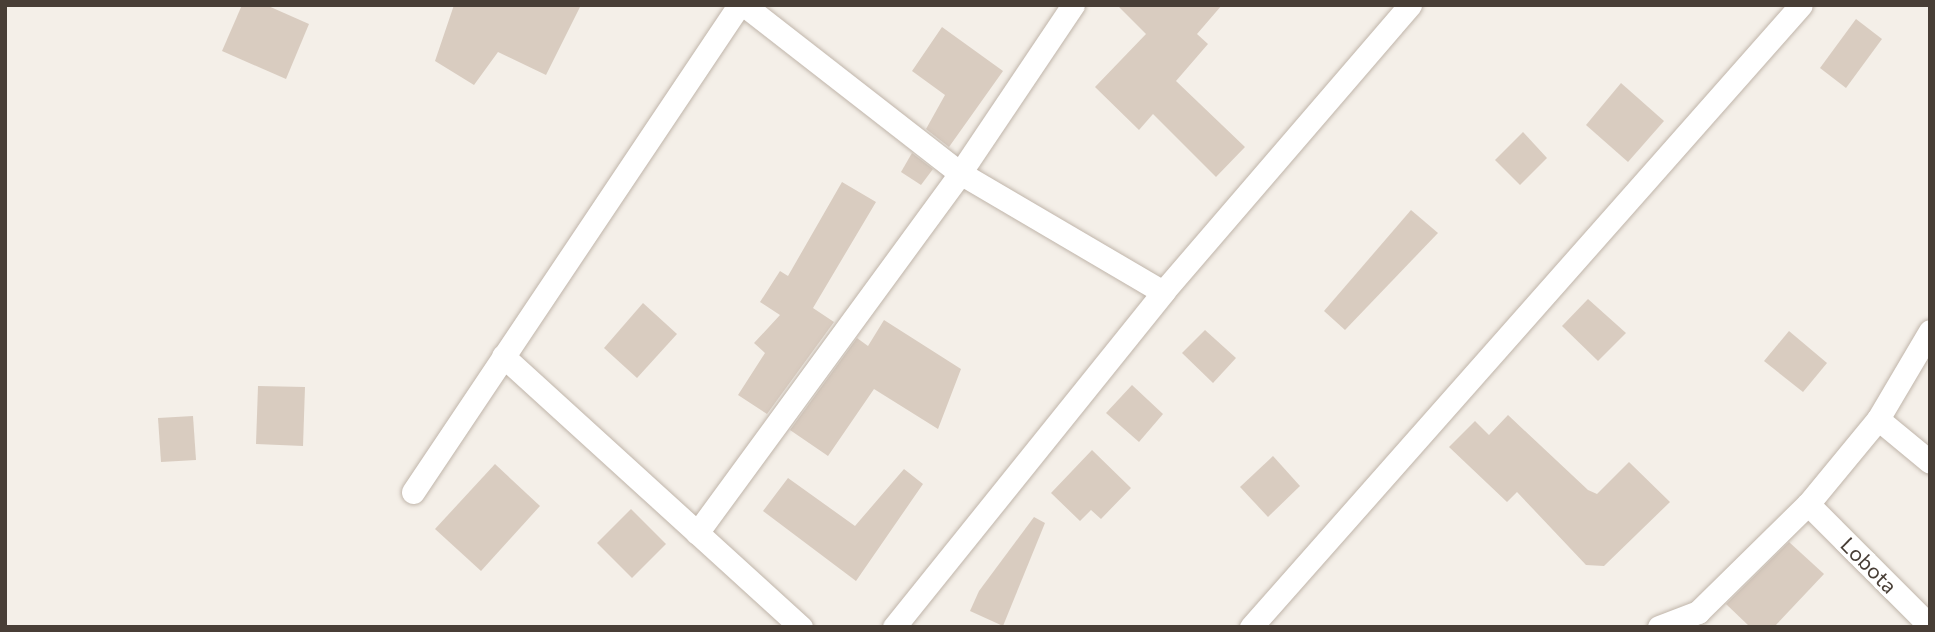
<!DOCTYPE html>
<html>
<head>
<meta charset="utf-8">
<style>
  body { margin:0 }
  #map { position:relative; width:1935px; height:632px; overflow:hidden; background:#f4efe8; font-family:Commissioner,sans-serif }
  div>[style] { position:absolute }
  [style*='--x'] { left:calc(var(--x)*1px); top:calc(var(--y)*1px); width:calc(var(--w)*1px); rotate:calc(var(--a)*1deg) }
  .building>* { inset:0; background:#d9ccc0 }
  .roads { filter:drop-shadow(0 0 2px #c0b5aa) drop-shadow(0 0 2px #c0b5aa) }
  .service>* { height:23px; margin:-11.5px; padding:0 11.5px; transform-origin:11.5px; border-radius:11.5px; background:#fff }
  span { translate:-50% -50%; white-space:nowrap; text-align:center; line-height:1.15; -webkit-text-stroke:7px #fff; paint-order:stroke }
  .street-label { font-size:21px; color:#483e36 }
  .frame { position:absolute; inset:0; border:7px solid #483e36; pointer-events:none }
</style>
</head>
<body>
<div id="map">
  <div class="building">
    <div style="clip-path:polygon(242px 5px,266px 5px,309px 24px,286px 79px,222px 51px)"></div>
    <div style="clip-path:polygon(454px 5px,581px 5px,546px 75px,498px 52px,474px 85px,435px 61px)"></div>
    <div style="clip-path:polygon(1117px 5px,1222px 5px,1197px 34px,1208px 44px,1176px 81px,1245px 147px,1216px 177px,1153px 114px,1139px 130px,1095px 87px,1146px 34px)"></div>
    <div style="clip-path:polygon(1856px 19px,1882px 39px,1846px 88px,1820px 68px)"></div>
    <div style="clip-path:polygon(942px 27px,1003px 71px,949px 147px,926px 129px,945px 95px,912px 71px)"></div>
    <div style="clip-path:polygon(1621px 83px,1664px 121px,1628px 162px,1586px 125px)"></div>
    <div style="clip-path:polygon(1523px 132px,1547px 158px,1520px 185px,1495px 160px)"></div>
    <div style="clip-path:polygon(912px 153px,933px 169px,921px 185px,901px 172px)"></div>
    <div style="clip-path:polygon(842px 182px,876px 202px,813px 308px,834px 322px,767px 414px,738px 395px,765px 353px,754px 343px,780px 315px,760px 302px,780px 271px,788px 276px)"></div>
    <div style="clip-path:polygon(1411px 210px,1438px 233px,1345px 330px,1324px 311px)"></div>
    <div style="clip-path:polygon(1588px 299px,1626px 333px,1598px 361px,1562px 326px)"></div>
    <div style="clip-path:polygon(643px 303px,677px 334px,637px 378px,604px 348px)"></div>
    <div style="clip-path:polygon(884px 320px,961px 369px,938px 429px,874px 389px,828px 456px,790px 430px,857px 338px,868px 346px)"></div>
    <div style="clip-path:polygon(1205px 330px,1236px 358px,1213px 383px,1182px 353px)"></div>
    <div style="clip-path:polygon(1789px 331px,1827px 363px,1803px 392px,1764px 361px)"></div>
    <div style="clip-path:polygon(1132px 385px,1163px 414px,1139px 442px,1106px 413px)"></div>
    <div style="clip-path:polygon(258px 386px,305px 387px,303px 446px,256px 444px)"></div>
    <div style="clip-path:polygon(1508px 415px,1588px 490px,1597px 494px,1629px 462px,1670px 502px,1604px 566px,1586px 565px,1517px 492px,1507px 502px,1449px 447px,1475px 421px,1489px 435px)"></div>
    <div style="clip-path:polygon(193px 416px,196px 460px,161px 462px,158px 418px)"></div>
    <div style="clip-path:polygon(1092px 450px,1131px 488px,1101px 519px,1091px 510px,1080px 521px,1051px 493px)"></div>
    <div style="clip-path:polygon(1273px 456px,1300px 486px,1268px 517px,1240px 487px)"></div>
    <div style="clip-path:polygon(495px 464px,540px 506px,481px 571px,435px 529px)"></div>
    <div style="clip-path:polygon(904px 469px,923px 484px,856px 581px,763px 511px,788px 478px,855px 526px)"></div>
    <div style="clip-path:polygon(631px 509px,666px 544px,632px 578px,597px 543px)"></div>
    <div style="clip-path:polygon(1034px 517px,1045px 523px,1003px 626px,970px 611px,979px 591px)"></div>
    <div style="clip-path:polygon(1789px 542px,1824px 574px,1774px 627px,1750px 627px,1726px 604px)"></div>
  </div>
  <div class="roads">
    <div class="service">
      <div style="--x:744;--y:5;--w:274;--a:37.9"></div>
      <div style="--x:960;--y:173;--w:235;--a:30.4"></div>
      <div style="--x:503;--y:356;--w:403;--a:42.3"></div>
      <div style="--x:1878;--y:419;--w:67;--a:39.6"></div>
      <div style="--x:413;--y:492;--w:586;--a:-56.2"></div>
      <div style="--x:1808;--y:504;--w:173;--a:45"></div>
      <div style="--x:697;--y:533;--w:446;--a:-53.8"></div>
      <div style="--x:960;--y:173;--w:202;--a:-56.1"></div>
      <div style="--x:894;--y:627;--w:430;--a:-51.2"></div>
      <div style="--x:1163;--y:292;--w:379;--a:-49.3"></div>
      <div style="--x:1251;--y:627;--w:830;--a:-48.52"></div>
      <div style="--x:1659;--y:627;--w:42;--a:-21"></div>
      <div style="--x:1698;--y:612;--w:154;--a:-44.5"></div>
      <div style="--x:1808;--y:504;--w:110;--a:-50.5"></div>
      <div style="--x:1878;--y:419;--w:102;--a:-59.4"></div>
    </div>
  </div>
  <div class="street-label">
    <span style="left:1869px;top:565px;rotate:45deg">Lobota</span>
  </div>
  <div class="frame"></div>
</div>
</body>
</html>
